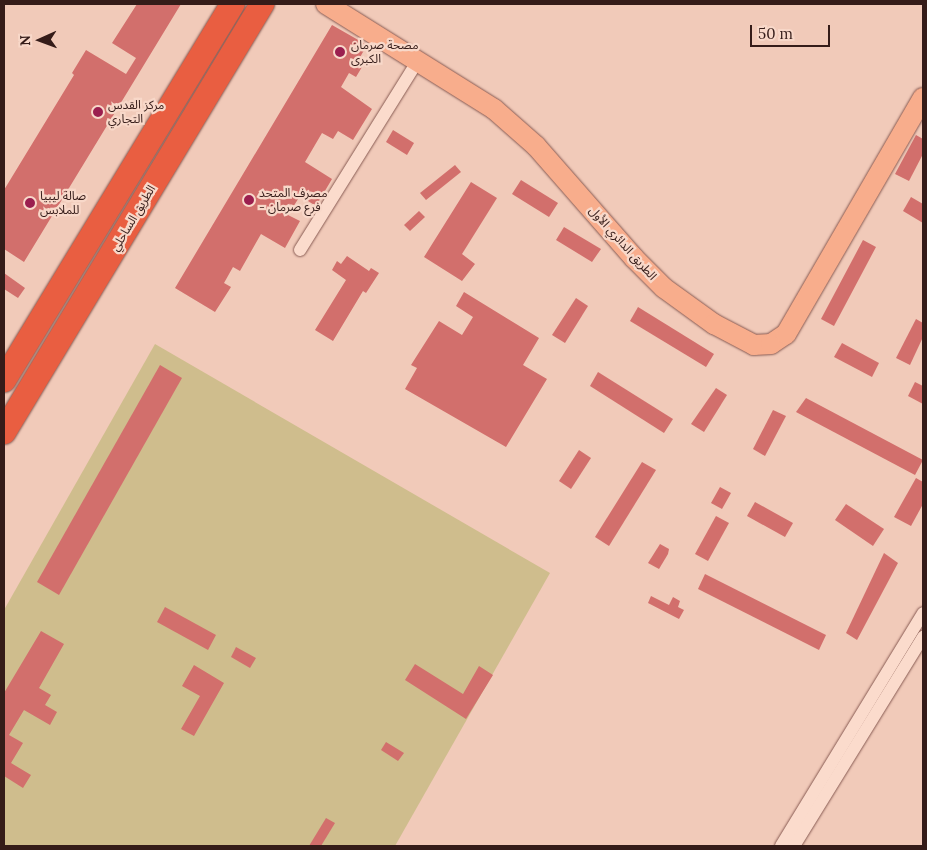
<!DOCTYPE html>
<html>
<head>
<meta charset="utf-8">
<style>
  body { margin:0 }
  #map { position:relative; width:927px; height:850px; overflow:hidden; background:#f1cab9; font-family:Lora,"Noto Sans Arabic",serif }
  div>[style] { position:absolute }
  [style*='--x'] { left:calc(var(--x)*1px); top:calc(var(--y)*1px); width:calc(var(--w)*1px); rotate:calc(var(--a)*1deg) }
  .green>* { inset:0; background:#cfbd8d }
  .building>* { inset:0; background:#d26f6c }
  .roads { filter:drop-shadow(0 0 1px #885b53) drop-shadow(0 0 1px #885b53) }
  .street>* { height:12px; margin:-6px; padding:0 6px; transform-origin:6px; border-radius:6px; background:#fbdbcc }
  .primary>* { height:20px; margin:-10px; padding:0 10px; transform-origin:10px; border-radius:10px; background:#f8ad8c }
  .highway>* { height:24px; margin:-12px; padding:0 12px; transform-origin:12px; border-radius:12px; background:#e95e41 }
  .dots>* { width:14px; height:14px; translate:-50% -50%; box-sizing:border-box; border:2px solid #f8d8c9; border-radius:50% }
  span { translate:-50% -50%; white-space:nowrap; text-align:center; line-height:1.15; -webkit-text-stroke:4.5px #f8d8c9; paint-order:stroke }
  .poi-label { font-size:12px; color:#351c19 }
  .left { translate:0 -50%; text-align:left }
  .street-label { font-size:12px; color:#351c19 }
  .frame { position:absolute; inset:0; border:5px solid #351c19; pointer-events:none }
  .north { position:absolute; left:15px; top:15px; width:50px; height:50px; -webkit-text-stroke:4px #f8d8c9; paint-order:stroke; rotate:268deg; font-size:14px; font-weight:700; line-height:20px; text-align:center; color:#351c19 }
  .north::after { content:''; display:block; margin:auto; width:18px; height:22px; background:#351c19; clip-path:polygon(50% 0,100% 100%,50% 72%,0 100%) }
  .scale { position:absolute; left:750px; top:25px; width:80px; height:22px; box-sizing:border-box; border:2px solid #351c19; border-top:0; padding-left:6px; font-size:15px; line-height:18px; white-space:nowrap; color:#351c19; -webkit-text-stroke:4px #f8d8c9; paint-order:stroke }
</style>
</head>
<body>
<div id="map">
  <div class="green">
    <div style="clip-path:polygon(155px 344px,550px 573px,395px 846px,4px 846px,4px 610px)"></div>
  </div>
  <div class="building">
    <div style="clip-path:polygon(137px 4px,181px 4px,24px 262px,4px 249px,4px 190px,74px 75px,72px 73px,86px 50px,126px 74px,136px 58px,112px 43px)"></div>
    <div style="clip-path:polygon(332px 25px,367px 45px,359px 59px,365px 62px,356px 77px,349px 73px,341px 87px,372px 109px,353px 140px,338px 131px,333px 139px,322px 133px,305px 162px,332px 179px,316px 206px,300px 196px,288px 215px,300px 221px,285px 248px,261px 234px,240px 271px,233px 267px,224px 283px,231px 287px,215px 312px,175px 288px)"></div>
    <div style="clip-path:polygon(393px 130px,414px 143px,407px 155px,386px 142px)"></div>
    <div style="clip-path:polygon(916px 135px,923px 139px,923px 154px,909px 181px,895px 174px)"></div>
    <div style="clip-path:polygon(455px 165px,461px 172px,426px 200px,420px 193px)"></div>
    <div style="clip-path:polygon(521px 180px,558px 203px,549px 217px,512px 194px)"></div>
    <div style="clip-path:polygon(471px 182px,497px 198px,462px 254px,475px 264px,462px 281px,424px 257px)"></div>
    <div style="clip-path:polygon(911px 197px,923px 204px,923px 223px,903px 211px)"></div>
    <div style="clip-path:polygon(419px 211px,425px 217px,410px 231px,404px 225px)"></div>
    <div style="clip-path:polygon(564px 227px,601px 249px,592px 262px,556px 240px)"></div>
    <div style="clip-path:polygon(863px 240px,876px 247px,834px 326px,821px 319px)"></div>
    <div style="clip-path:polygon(347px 256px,369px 271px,371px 268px,379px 273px,366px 293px,363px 291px,333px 341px,315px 330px,346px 280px,332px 270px,337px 261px,341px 264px)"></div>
    <div style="clip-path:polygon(4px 273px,25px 288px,18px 298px,4px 289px)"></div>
    <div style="clip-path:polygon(464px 292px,539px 338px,523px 365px,547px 379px,506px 447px,405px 389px,417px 368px,411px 365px,439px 321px,462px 335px,473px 317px,456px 306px)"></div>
    <div style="clip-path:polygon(576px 298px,588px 306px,565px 343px,552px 335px)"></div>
    <div style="clip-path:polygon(638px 307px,714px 354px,706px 367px,630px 321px)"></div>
    <div style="clip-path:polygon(916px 319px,923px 323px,923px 337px,910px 365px,896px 358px)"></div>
    <div style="clip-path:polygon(842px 343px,879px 363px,872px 377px,834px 357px)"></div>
    <div style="clip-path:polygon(160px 365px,182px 378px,59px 595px,37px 582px)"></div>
    <div style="clip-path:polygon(598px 372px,673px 419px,664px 433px,590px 386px)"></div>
    <div style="clip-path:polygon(915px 382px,923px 386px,923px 404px,908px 396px)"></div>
    <div style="clip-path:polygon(716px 388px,727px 395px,704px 432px,691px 424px)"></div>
    <div style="clip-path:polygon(806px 398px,923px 460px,915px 475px,796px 412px)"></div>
    <div style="clip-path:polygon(773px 410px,786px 416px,765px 456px,753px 449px)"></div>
    <div style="clip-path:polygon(579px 450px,591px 458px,571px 489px,559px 481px)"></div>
    <div style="clip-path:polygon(642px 462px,656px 470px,609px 546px,595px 537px)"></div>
    <div style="clip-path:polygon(916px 478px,923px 482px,923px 504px,911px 526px,894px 517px)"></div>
    <div style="clip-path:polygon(720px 487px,731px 493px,722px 509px,711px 503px)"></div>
    <div style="clip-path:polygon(755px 502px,793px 523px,785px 537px,747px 516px)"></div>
    <div style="clip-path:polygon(846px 504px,884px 529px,873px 546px,835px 520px)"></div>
    <div style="clip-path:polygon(716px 516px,729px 523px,708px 561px,695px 554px)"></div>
    <div style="clip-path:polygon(660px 544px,669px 549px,668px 554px,659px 569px,648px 563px)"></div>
    <div style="clip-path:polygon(884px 553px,898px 563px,857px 640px,846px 633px)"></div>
    <div style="clip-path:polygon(705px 574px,826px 635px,819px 650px,698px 589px)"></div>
    <div style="clip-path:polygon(651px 596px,669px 605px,673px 597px,680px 601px,678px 607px,684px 610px,679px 619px,648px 603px)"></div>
    <div style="clip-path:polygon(165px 607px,216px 635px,208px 650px,157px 622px)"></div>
    <div style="clip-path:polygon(41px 631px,64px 644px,39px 688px,51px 695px,45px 705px,57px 712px,50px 725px,24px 710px,9px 735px,23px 743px,11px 763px,31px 775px,23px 788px,4px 776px,4px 693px)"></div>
    <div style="clip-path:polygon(236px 647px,256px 658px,250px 668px,231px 657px)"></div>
    <div style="clip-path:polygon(415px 664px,463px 694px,479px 666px,493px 675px,466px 719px,405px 680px)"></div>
    <div style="clip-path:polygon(194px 665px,224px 683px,194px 736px,181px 729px,200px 696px,182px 686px)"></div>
    <div style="clip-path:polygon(386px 742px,404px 753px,398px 761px,381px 750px)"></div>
    <div style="clip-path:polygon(326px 818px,335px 823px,321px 846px,309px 846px)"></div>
  </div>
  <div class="roads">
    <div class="street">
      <div style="--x:300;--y:250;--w:225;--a:-58.1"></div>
      <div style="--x:781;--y:846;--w:273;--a:-58.6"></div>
      <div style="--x:794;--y:846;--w:246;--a:-58.3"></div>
    </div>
    <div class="primary">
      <div style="--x:326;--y:4;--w:198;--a:32"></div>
      <div style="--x:494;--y:109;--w:56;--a:41.4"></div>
      <div style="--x:536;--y:146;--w:149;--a:48.8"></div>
      <div style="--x:634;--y:258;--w:42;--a:45"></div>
      <div style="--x:664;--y:288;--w:62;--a:35.8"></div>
      <div style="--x:714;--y:324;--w:45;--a:27.7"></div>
      <div style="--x:754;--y:345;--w:17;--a:-3"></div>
      <div style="--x:771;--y:344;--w:18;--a:-34"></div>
      <div style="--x:786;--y:334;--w:273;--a:-59.9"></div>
    </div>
    <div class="highway">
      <div style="--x:4;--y:380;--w:440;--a:-58.7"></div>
      <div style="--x:4;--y:432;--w:500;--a:-58.9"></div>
    </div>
  </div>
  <div class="dots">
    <div style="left:340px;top:52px;background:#9b1f4f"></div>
    <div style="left:98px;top:112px;background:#9b1f4f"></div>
    <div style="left:249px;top:200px;background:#9b1f4f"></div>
    <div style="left:30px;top:203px;background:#9b1f4f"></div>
  </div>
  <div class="poi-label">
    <span class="left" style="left:351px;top:52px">مصحة صرمان<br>الكبرى</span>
    <span class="left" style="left:108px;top:112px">مركز القدس<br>التجاري</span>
    <span class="left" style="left:259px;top:200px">مصرف المتحد<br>- فرع صرمان</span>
    <span class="left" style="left:40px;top:203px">صالة ليبيا<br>للملابس</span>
  </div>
  <div class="street-label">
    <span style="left:133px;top:218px;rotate:-59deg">الطريق الساحلي</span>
    <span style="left:623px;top:243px;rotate:48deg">الطريق الدائري الأول</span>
  </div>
  <div class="frame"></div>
  <div class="north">N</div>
  <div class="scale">50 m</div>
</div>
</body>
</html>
